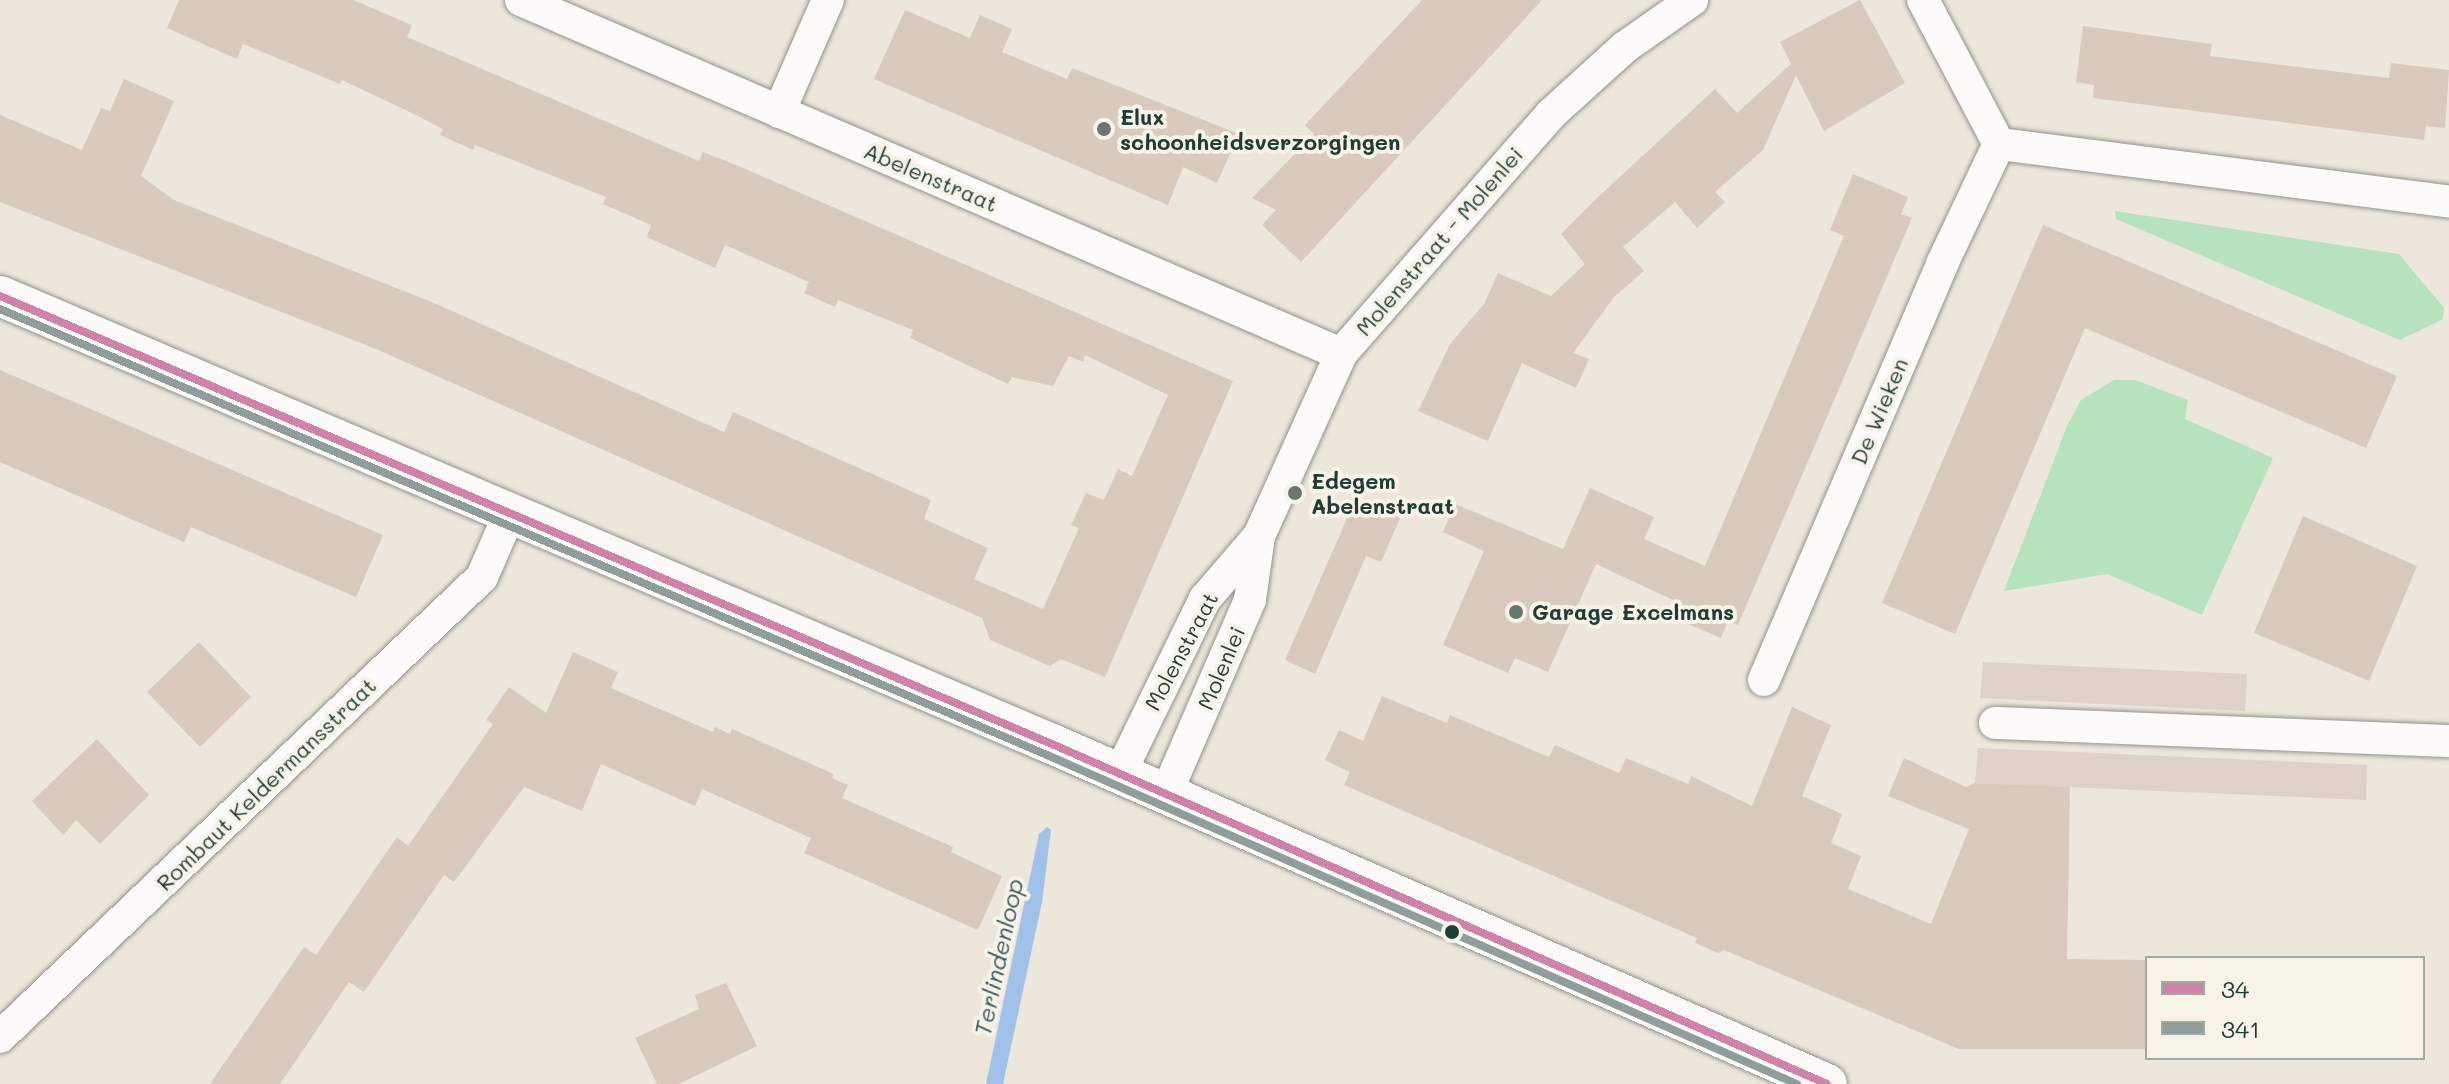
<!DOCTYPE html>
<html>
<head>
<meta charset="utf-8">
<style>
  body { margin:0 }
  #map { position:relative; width:2449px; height:1084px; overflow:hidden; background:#ede6db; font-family:Mali,sans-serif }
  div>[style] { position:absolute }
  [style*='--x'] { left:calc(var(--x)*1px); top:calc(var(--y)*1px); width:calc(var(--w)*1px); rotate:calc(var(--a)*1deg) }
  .industrial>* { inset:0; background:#ddd1ca }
  .green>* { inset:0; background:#b6e3bd }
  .water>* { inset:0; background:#a1c2e8 }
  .building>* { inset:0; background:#dac9bd }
  .roads { filter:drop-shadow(0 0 2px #91938c) drop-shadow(0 0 2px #91938c) }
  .minor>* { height:32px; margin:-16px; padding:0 16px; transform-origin:16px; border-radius:16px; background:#fcfbfa }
  .tertiary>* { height:40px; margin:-20px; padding:0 20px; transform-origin:20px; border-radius:20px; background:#fcfbfa }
  .bus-1>* { height:8px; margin:-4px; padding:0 4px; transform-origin:4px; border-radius:4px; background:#d083a8 }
  .bus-2>* { height:8px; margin:-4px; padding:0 4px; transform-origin:4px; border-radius:4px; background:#8f9e9a }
  .dots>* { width:22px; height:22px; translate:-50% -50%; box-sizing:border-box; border:4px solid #f7f3e8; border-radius:50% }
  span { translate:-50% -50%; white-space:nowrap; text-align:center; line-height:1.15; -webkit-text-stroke:8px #f7f3e8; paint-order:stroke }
  .poi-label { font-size:22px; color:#1f3d34; font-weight:700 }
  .left { translate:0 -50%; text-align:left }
  .street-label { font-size:22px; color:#1f3d34 }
  .water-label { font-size:24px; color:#385a62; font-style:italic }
  .legend { position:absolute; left:2145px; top:956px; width:280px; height:104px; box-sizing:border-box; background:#f7f3e8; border:2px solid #a1aaa0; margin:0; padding:10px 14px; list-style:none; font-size:24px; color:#1f3d34 }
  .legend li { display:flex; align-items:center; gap:16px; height:40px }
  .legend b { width:40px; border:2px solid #a1aaa0 }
</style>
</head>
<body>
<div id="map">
  <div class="industrial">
    <div style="clip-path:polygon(1983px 662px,2247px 674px,2245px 711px,1980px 698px)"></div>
    <div style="clip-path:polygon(1978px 748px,2367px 765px,2366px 800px,1975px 783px)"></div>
  </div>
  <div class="green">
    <div style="clip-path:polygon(2115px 211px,2399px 254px,2444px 308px,2443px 319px,2400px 340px,2116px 219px)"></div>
    <div style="clip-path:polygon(2114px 380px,2135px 380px,2188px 400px,2185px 419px,2273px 458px,2202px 615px,2107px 574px,2004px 591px,2067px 426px,2081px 400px)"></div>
  </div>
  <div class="water">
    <div style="clip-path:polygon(1047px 827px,1051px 830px,1042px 902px,1003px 1084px,986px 1084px,1039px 834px)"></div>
  </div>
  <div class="building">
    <div style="clip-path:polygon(179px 0,353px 0,412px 25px,407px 37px,699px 161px,703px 152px,741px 167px,1233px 381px,1105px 677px,1061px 659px,1050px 666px,990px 640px,982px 618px,376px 349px,0 202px,0 115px,82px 150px,101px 108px,110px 111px,124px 79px,174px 101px,141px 176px,174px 200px,434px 303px,724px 432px,733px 412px,931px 500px,924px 519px,988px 548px,974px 579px,1043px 609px,1079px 528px,1071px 525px,1086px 493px,1104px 500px,1118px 469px,1132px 476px,1168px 395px,1085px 355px,1083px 362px,1069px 356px,1053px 386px,1012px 377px,1008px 384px,910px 338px,913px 330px,838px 300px,835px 307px,804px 293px,809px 282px,725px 245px,715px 268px,647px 237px,651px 225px,603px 204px,606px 197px,475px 145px,473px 150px,440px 135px,443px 129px,414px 114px,342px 80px,340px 84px,243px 44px,237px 59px,167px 28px)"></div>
    <div style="clip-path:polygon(1422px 0,1542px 0,1301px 262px,1262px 225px,1276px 210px,1252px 198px,1314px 134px,1305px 125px)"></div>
    <div style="clip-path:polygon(1860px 0,1905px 83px,1824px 131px,1796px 75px,1763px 150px,1715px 192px,1725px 202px,1697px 228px,1675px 202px,1623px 247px,1644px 271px,1614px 297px,1573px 353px,1589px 359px,1576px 388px,1522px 363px,1488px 441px,1418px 411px,1450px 344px,1484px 304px,1498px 273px,1551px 296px,1585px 264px,1561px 234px,1596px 199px,1715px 89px,1737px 113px,1791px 64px,1780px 42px)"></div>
    <div style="clip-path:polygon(905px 10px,970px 38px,980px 15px,1012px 29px,1002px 52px,1067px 79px,1072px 68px,1239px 134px,1217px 183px,1183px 167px,1168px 205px,874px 79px)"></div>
    <div style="clip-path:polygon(2083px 26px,2212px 44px,2210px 56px,2282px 65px,2389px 78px,2391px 63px,2449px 70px,2445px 128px,2426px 126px,2424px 140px,2093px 98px,2094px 85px,2076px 82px)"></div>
    <div style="clip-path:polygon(1853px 174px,1908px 197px,1901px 214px,1912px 218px,1738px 625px,1728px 621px,1721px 638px,1667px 615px,1673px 600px,1596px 564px,1548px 672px,1515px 658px,1508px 673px,1443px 645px,1484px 551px,1443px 532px,1455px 504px,1563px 549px,1590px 488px,1654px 517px,1644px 539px,1705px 566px,1844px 236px,1830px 230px)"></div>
    <div style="clip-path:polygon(2043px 225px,2397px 376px,2366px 448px,2085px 328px,1955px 634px,1882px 603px)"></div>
    <div style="clip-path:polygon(0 370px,383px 535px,356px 597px,191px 527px,184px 542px,0 462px)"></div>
    <div style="clip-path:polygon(1356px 498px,1400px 518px,1381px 562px,1366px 556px,1315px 674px,1285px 660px)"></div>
    <div style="clip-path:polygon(2303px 516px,2417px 566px,2369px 681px,2254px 633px)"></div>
    <div style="clip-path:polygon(199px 642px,251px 697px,200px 747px,147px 692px)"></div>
    <div style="clip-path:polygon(573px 652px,618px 672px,611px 688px,713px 732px,715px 727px,730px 734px,732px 729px,834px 774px,832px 778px,848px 785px,842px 798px,953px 847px,951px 852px,1002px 876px,978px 930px,804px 853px,811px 838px,702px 789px,695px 806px,601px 764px,582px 811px,524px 787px,454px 882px,444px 875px,364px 992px,349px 982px,280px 1084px,210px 1084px,304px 947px,316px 955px,397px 837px,408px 846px,493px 724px,486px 720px,509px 687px,546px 713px)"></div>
    <div style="clip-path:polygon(1382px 696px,1447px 723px,1450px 715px,1549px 757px,1555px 745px,1619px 773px,1626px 758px,1688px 784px,1691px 776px,1752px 806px,1792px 707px,1831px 725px,1802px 796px,1842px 814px,1831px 843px,1861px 856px,1848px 889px,1931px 924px,1969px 829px,1888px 796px,1904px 758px,1966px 787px,1975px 783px,2070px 787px,2067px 959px,2147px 960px,2147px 1049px,1959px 1049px,1724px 950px,1718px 953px,1695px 943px,1697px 938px,1344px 785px,1350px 772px,1325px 760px,1339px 730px,1363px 741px)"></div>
    <div style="clip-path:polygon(97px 739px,149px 795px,100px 844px,76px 820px,63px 835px,32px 801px)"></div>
    <div style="clip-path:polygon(726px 983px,757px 1046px,679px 1084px,657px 1084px,635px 1038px,699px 1009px,695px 995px)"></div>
  </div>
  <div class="roads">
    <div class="minor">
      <div style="--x:521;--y:0;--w:893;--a:23.35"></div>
      <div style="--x:1923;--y:0;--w:163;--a:62.2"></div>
      <div style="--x:1999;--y:144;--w:454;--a:7.3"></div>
      <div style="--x:779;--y:112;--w:122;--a:-66.4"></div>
      <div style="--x:1764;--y:680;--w:452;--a:-66.8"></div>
      <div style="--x:1942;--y:264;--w:133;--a:-64.6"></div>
      <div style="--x:1995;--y:723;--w:454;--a:2.3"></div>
      <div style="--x:1119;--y:775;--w:196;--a:-64"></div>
      <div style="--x:1205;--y:599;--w:83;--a:-49.4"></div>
      <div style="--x:1166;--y:794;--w:211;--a:-66.6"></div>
      <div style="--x:1250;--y:600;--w:65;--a:-82"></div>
      <div style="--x:1259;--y:536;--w:200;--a:-65.7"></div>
      <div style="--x:1341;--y:354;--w:317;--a:-48.8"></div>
      <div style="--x:1550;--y:115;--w:101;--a:-42.2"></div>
      <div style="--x:1625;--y:47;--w:82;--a:-35"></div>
      <div style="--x:0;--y:1037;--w:666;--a:-43.66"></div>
      <div style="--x:482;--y:577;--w:68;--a:-66.5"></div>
    </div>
    <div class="tertiary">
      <div style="--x:0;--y:296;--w:1143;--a:23.07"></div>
      <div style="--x:1052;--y:744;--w:846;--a:23.69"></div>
    </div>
  </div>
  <div class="bus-1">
    <div style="--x:0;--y:296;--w:1143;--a:23.07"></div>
    <div style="--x:1052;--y:744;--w:846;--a:23.69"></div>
  </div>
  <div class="bus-2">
    <div style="--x:0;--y:309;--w:1138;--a:23.07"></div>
    <div style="--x:1047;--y:755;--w:819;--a:23.69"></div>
  </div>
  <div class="dots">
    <div style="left:1104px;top:129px;background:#67786e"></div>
    <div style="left:1295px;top:493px;background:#67786e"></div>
    <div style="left:1516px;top:612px;background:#67786e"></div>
    <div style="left:1452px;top:932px;background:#1f3d34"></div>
  </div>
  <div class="poi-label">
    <span class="left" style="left:1120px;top:129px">Elux<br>schoonheidsverzorgingen</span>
    <span class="left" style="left:1311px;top:493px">Edegem<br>Abelenstraat</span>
    <span class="left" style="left:1532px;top:612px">Garage Excelmans</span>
  </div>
  <div class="street-label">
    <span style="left:931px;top:177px;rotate:23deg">Abelenstraat</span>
    <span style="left:1439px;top:241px;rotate:-49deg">Molenstraat - Molenlei</span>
    <span style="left:1879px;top:411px;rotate:-67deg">De Wieken</span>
    <span style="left:1181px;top:651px;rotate:-62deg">Molenstraat</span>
    <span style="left:1221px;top:668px;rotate:-67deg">Molenlei</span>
    <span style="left:266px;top:784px;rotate:-44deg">Rombaut Keldermansstraat</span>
  </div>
  <div class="water-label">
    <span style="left:998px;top:957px;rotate:-78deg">Terlindenloop</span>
  </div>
  <ul class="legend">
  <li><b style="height:10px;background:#d083a8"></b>34</li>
  <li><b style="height:10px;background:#8f9e9a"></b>341</li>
  </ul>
</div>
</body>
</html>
